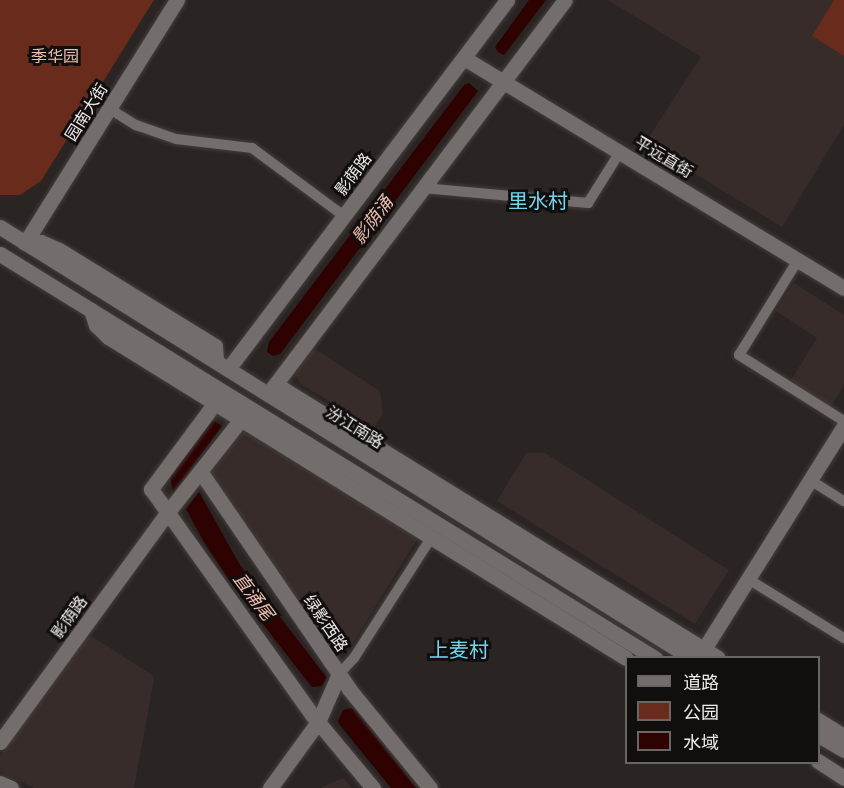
<!DOCTYPE html>
<html>
<head>
<meta charset="utf-8">
<style>
  body { margin:0 }
  #map { position:relative; width:844px; height:788px; overflow:hidden; background:#2a2423; font-family:"Golos Text","Noto Sans SC",sans-serif }
  div>[style] { position:absolute }
  [style*='--x'] { left:calc(var(--x)*1px); top:calc(var(--y)*1px); width:calc(var(--w)*1px); rotate:calc(var(--a)*1deg) }
  .built>* { inset:0; background:#372c29 }
  .green>* { inset:0; background:#682b1c }
  .water>* { inset:0; background:#2d0200 }
  .roads { filter:drop-shadow(0 0 2px #433f3d) drop-shadow(0 0 2px #433f3d) }
  .street>* { height:10px; margin:-5px; padding:0 5px; transform-origin:5px; border-radius:5px; background:#736d6b }
  .secondary>* { height:15px; margin:-7.5px; padding:0 7.5px; transform-origin:7.5px; border-radius:7.5px; background:#736d6b }
  span { translate:-50% -50%; white-space:nowrap; text-align:center; line-height:1.15; -webkit-text-stroke:6px #110e0e; paint-order:stroke }
  .park-label { font-size:16px; color:#f0beb1 }
  .street-label { font-size:16px; color:#efebea }
  .water-label { font-size:18px; color:#efbdb0; font-style:italic }
  .quarter-label { font-size:20px; color:#72d8ef }
  .legend { position:absolute; left:625px; top:656px; width:195px; height:108px; box-sizing:border-box; background:#110e0e; border:2px solid #6a6666; margin:0; padding:8px 10px; list-style:none; font-size:18px; color:#efebea }
  .legend li { display:flex; align-items:center; gap:12px; height:30px }
  .legend b { width:30px; border:2px solid #6a6666 }
</style>
</head>
<body>
<div id="map">
  <div class="built">
    <div style="clip-path:polygon(608px 0,844px 0,844px 125px,782px 227px,645px 143px,701px 57px)"></div>
    <div style="clip-path:polygon(794px 283px,844px 315px,844px 385px,831px 407px,790px 382px,817px 338px,776px 311px)"></div>
    <div style="clip-path:polygon(311px 346px,380px 391px,383px 414px,374px 428px,300px 384px,294px 373px,296px 368px)"></div>
    <div style="clip-path:polygon(244px 429px,419px 536px,353px 643px,343px 653px,333px 650px,210px 472px)"></div>
    <div style="clip-path:polygon(526px 453px,545px 453px,729px 570px,695px 624px,497px 501px)"></div>
    <div style="clip-path:polygon(85px 636px,93px 637px,152px 675px,154px 679px,134px 788px,34px 788px,0 771px,0 756px)"></div>
    <div style="clip-path:polygon(343px 778px,352px 788px,320px 788px)"></div>
  </div>
  <div class="green">
    <div style="clip-path:polygon(0 0,154px 0,41px 181px,20px 195px,0 195px)"></div>
    <div style="clip-path:polygon(834px 0,844px 0,844px 56px,812px 36px)"></div>
  </div>
  <div class="water">
    <div style="clip-path:polygon(529px 0,546px 0,504px 55px,498px 52px,495px 47px)"></div>
    <div style="clip-path:polygon(469px 83px,478px 91px,280px 354px,273px 356px,267px 352px,269px 342px,464px 85px)"></div>
    <div style="clip-path:polygon(211px 419px,222px 426px,173px 493px,170px 475px)"></div>
    <div style="clip-path:polygon(199px 492px,240px 565px,327px 678px,322px 686px,312px 687px,297px 668px,228px 579px,204px 542px,186px 509px)"></div>
    <div style="clip-path:polygon(352px 708px,356px 712px,416px 788px,391px 788px,340px 725px,338px 721px,343px 710px)"></div>
  </div>
  <div class="roads">
    <div class="street">
      <div style="--x:110;--y:109;--w:31;--a:32"></div>
      <div style="--x:136;--y:125;--w:42;--a:19.3"></div>
      <div style="--x:176;--y:139;--w:77;--a:6.8"></div>
      <div style="--x:252;--y:148;--w:114;--a:36.5"></div>
      <div style="--x:423;--y:188;--w:166;--a:5.2"></div>
      <div style="--x:588;--y:203;--w:60;--a:-57.9"></div>
      <div style="--x:798;--y:260;--w:112;--a:121.8"></div>
      <div style="--x:739;--y:355;--w:124;--a:32.2"></div>
      <div style="--x:810;--y:480;--w:40;--a:32"></div>
      <div style="--x:748;--y:579;--w:113;--a:31.6"></div>
      <div style="--x:339;--y:674;--w:22;--a:-47"></div>
      <div style="--x:354;--y:658;--w:143;--a:-57.3"></div>
    </div>
    <div class="secondary">
      <div style="--x:464;--y:58;--w:444;--a:31.2"></div>
      <div style="--x:0;--y:227;--w:814;--a:31.95"></div>
      <div style="--x:28;--y:242;--w:13;--a:0"></div>
      <div style="--x:41;--y:242;--w:20;--a:24"></div>
      <div style="--x:59;--y:250;--w:183;--a:31.6"></div>
      <div style="--x:215;--y:346;--w:15;--a:86"></div>
      <div style="--x:25;--y:243;--w:287;--a:-58"></div>
      <div style="--x:0;--y:254;--w:770;--a:31.67"></div>
      <div style="--x:91;--y:310;--w:16;--a:72"></div>
      <div style="--x:96;--y:325;--w:17;--a:45"></div>
      <div style="--x:108;--y:337;--w:609;--a:31.79"></div>
      <div style="--x:228;--y:369;--w:463;--a:-52.9"></div>
      <div style="--x:268;--y:394;--w:16;--a:-18"></div>
      <div style="--x:283;--y:389;--w:511;--a:31.73"></div>
      <div style="--x:268;--y:394;--w:493;--a:-53"></div>
      <div style="--x:220;--y:396;--w:116;--a:126.6"></div>
      <div style="--x:151;--y:489;--w:279;--a:54.5"></div>
      <div style="--x:313;--y:716;--w:94;--a:50.2"></div>
      <div style="--x:200;--y:471;--w:264;--a:55.6"></div>
      <div style="--x:349;--y:689;--w:128;--a:50.7"></div>
      <div style="--x:699;--y:657;--w:273;--a:-57.9"></div>
      <div style="--x:818;--y:720;--w:31;--a:32"></div>
      <div style="--x:818;--y:735;--w:30;--a:30"></div>
      <div style="--x:0;--y:742;--w:283;--a:-53.9"></div>
      <div style="--x:167;--y:513;--w:127;--a:-51.7"></div>
      <div style="--x:818;--y:761;--w:31;--a:33"></div>
      <div style="--x:0;--y:783;--w:12;--a:24"></div>
      <div style="--x:270;--y:788;--w:82;--a:-54"></div>
      <div style="--x:318;--y:722;--w:52;--a:-66.4"></div>
    </div>
  </div>
  <div class="park-label">
    <span style="left:55px;top:56px">季华园</span>
  </div>
  <div class="street-label">
    <span style="left:86px;top:112px;rotate:-58deg">园南大街</span>
    <span style="left:664px;top:157px;rotate:31deg">平远直街</span>
    <span style="left:353px;top:174px;rotate:-53deg">影荫路</span>
    <span style="left:355px;top:427px;rotate:32deg">汾江南路</span>
    <span style="left:69px;top:617px;rotate:-54deg">影荫路</span>
    <span style="left:326px;top:623px;rotate:56deg">绿影西路</span>
  </div>
  <div class="water-label">
    <span style="left:372px;top:220px;rotate:-53deg">影荫涌</span>
    <span style="left:254px;top:596px;rotate:53deg">直涌尾</span>
  </div>
  <div class="quarter-label">
    <span style="left:538px;top:200px">里水村</span>
    <span style="left:459px;top:649px">上麦村</span>
  </div>
  <ul class="legend">
  <li><b style="height:8px;background:#736d6b"></b>道路</li>
  <li><b style="height:16px;background:#682b1c"></b>公园</li>
  <li><b style="height:16px;background:#2d0200"></b>水域</li>
  </ul>
</div>
</body>
</html>
